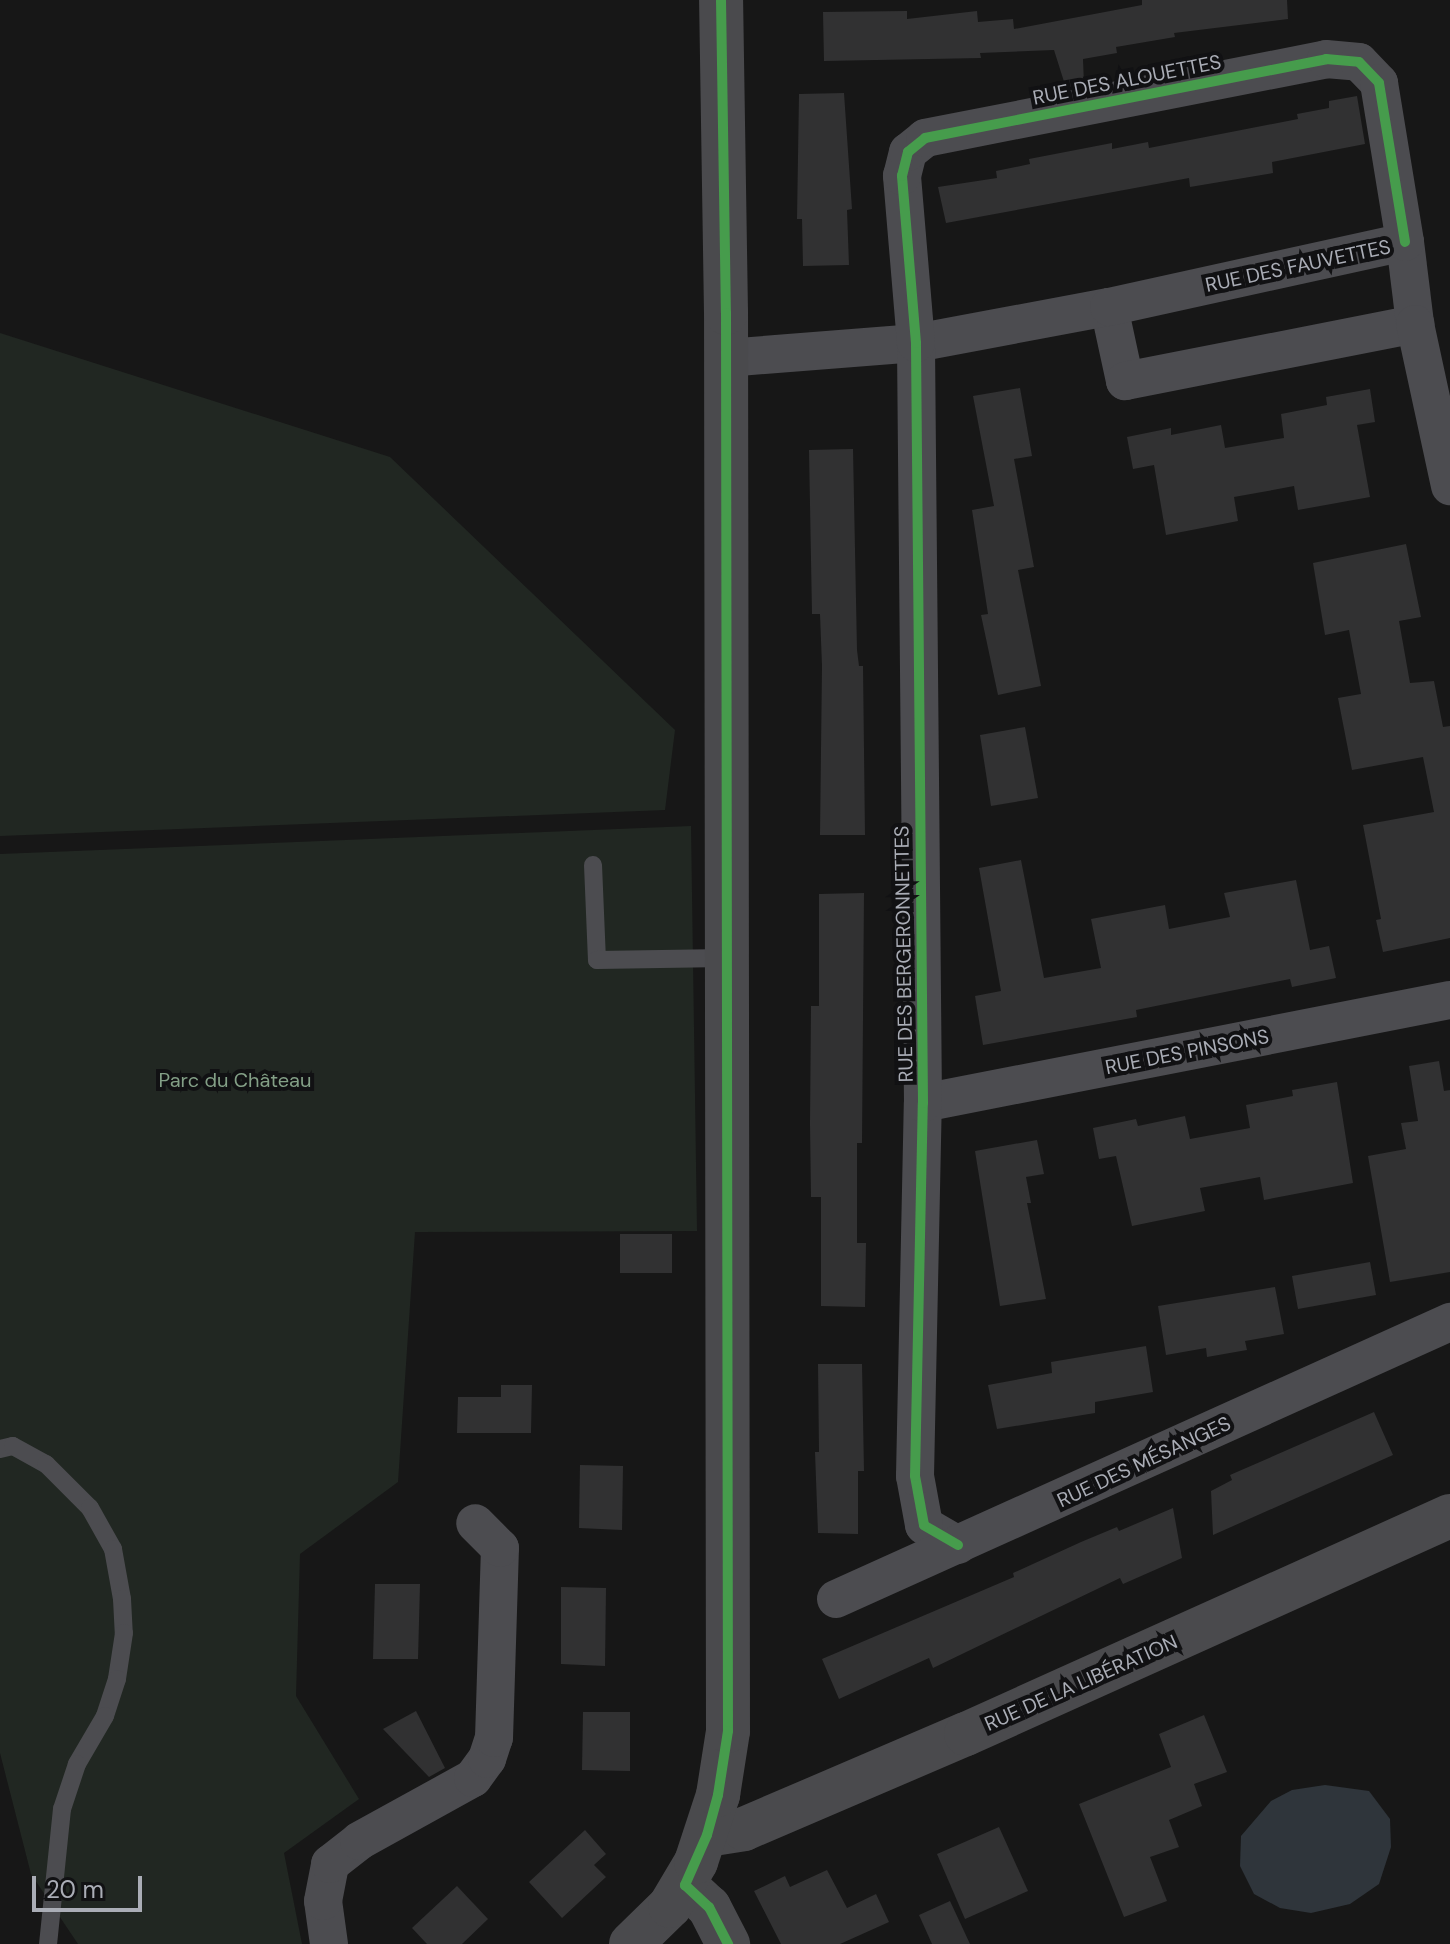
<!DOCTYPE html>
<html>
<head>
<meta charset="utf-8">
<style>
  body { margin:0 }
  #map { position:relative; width:1450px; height:1944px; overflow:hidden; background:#171717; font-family:"DM Sans",sans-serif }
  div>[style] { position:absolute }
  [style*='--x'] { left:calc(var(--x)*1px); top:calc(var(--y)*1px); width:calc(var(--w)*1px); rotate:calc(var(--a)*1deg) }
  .green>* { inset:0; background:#212722 }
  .water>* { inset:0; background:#2f353b }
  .building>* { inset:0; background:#313132 }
  .lane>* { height:18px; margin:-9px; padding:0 9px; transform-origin:9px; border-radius:9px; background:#4c4c50 }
  .street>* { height:38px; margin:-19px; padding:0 19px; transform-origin:19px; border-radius:19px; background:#4c4c50 }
  .secondary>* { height:44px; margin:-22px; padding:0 22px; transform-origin:22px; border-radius:22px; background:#4a4a4d }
  .cycleway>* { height:10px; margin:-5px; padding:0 5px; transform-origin:5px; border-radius:5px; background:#469c4c }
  span { translate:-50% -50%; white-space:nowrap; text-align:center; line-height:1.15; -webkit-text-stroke:8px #111113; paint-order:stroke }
  .street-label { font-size:20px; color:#aaadb6 }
  .park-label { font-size:20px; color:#839f86 }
  .scale { position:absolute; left:32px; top:1876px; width:110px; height:36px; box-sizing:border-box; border:4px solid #aaadb6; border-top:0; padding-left:10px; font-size:24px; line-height:28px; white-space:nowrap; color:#aaadb6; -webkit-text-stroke:6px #111113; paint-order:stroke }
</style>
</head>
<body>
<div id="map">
  <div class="green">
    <div style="clip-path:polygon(0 333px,390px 457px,675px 730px,665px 810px,0 836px)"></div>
    <div style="clip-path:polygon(691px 826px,697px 1231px,415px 1232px,398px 1482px,300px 1554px,296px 1696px,359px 1799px,284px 1853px,302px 1944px,78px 1944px,31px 1874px,0 1753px,0 854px)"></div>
  </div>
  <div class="water">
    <div style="clip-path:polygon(1325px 1785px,1369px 1791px,1390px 1819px,1391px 1847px,1379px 1884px,1350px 1904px,1311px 1913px,1280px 1908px,1254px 1894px,1240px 1866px,1241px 1836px,1271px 1801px,1292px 1790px)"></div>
  </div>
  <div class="building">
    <div style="clip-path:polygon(1142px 0,1287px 0,1288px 19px,1174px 33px,1175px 37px,1116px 47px,1117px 53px,1083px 59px,1084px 84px,1066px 88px,1054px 50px,980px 53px,981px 58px,824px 61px,823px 12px,907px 11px,907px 19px,977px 11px,978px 22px,1013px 19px,1014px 29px,1142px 5px)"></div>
    <div style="clip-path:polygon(844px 93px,852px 209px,847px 210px,849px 265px,803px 266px,802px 219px,797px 219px,799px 94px)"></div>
    <div style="clip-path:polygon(1357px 96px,1365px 144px,1272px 162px,1273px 173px,1190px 187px,1189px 178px,946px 223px,938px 187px,997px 178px,996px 171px,1030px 164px,1029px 159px,1112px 143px,1112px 149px,1148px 142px,1149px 148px,1298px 119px,1297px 114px,1329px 108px,1329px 101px)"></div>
    <div style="clip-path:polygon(1020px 388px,1032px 456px,1014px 459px,1034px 567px,1018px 570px,1041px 686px,998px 695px,981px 615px,988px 614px,972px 510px,994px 506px,973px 396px)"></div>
    <div style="clip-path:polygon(1370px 389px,1375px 422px,1357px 425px,1370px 497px,1298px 510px,1294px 486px,1262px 492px,1234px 497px,1238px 521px,1166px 535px,1154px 465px,1133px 469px,1127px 437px,1171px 428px,1171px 435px,1221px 425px,1225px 448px,1284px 438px,1281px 414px,1327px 405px,1326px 397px)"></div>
    <div style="clip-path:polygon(853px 449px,857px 650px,859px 666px,863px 666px,865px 835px,820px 835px,822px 666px,820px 614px,812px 614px,809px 450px)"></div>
    <div style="clip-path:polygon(1406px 544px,1421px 617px,1399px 621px,1410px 683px,1434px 681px,1443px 727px,1450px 726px,1450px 938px,1383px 952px,1376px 920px,1381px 919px,1363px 825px,1434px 812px,1423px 757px,1352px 770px,1338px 698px,1361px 694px,1349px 630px,1325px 635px,1313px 563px)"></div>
    <div style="clip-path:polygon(1025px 727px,1038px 798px,991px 806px,980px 735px)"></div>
    <div style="clip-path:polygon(1021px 860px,1044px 978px,1101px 968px,1091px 919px,1165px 905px,1169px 929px,1230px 917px,1224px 893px,1296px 880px,1310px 950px,1329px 946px,1336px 978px,1292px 987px,1290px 979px,1136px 1010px,1137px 1017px,983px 1045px,975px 996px,1001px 991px,979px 868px)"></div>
    <div style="clip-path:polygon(864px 893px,862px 1143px,857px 1143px,857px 1243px,866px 1243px,865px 1307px,821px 1306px,821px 1197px,811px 1197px,810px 1124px,811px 1006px,819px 1006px,819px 894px)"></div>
    <div style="clip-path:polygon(1439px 1061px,1444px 1091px,1450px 1090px,1450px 1272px,1390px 1282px,1368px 1156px,1406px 1149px,1401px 1123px,1418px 1121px,1409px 1066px)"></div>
    <div style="clip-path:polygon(1337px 1082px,1353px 1183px,1264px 1200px,1260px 1177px,1200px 1188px,1205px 1211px,1132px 1226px,1116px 1156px,1099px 1159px,1093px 1128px,1136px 1119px,1138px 1126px,1185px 1116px,1190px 1139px,1250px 1128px,1246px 1105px,1293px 1096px,1292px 1090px)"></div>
    <div style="clip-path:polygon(1037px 1140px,1044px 1174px,1026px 1177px,1031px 1203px,1027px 1203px,1046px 1299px,1000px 1306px,975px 1151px)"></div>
    <div style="clip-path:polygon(620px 1234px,672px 1234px,672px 1273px,620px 1273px)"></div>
    <div style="clip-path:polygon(1370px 1262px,1376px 1295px,1298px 1309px,1292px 1276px)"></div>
    <div style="clip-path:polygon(1275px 1287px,1284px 1334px,1245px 1341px,1247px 1350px,1207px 1357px,1206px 1348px,1166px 1355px,1158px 1306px)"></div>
    <div style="clip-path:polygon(1146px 1346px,1153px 1392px,1095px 1402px,1095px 1413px,997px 1429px,988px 1385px,1052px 1373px,1051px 1362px)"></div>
    <div style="clip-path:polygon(818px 1364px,862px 1364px,864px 1471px,858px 1471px,858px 1534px,818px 1533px,815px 1452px,819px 1452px)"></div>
    <div style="clip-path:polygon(501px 1385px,532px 1385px,531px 1433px,457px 1433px,458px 1397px,501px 1397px)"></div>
    <div style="clip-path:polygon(1374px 1412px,1393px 1455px,1213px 1535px,1211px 1491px,1232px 1480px,1230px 1475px)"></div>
    <div style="clip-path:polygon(580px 1465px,623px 1466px,622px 1530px,579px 1528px)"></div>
    <div style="clip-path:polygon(1173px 1508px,1182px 1558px,1123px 1584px,1120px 1578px,933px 1668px,929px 1658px,839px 1699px,822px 1659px,1014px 1577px,1013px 1573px,1081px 1542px,1117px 1527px,1119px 1531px)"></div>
    <div style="clip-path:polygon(375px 1584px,420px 1584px,418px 1659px,373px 1659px)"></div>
    <div style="clip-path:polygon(561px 1587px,606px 1588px,605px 1666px,561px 1664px)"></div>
    <div style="clip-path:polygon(416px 1711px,445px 1768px,429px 1777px,383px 1729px)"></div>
    <div style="clip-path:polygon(583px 1712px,630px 1712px,630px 1771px,582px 1770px)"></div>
    <div style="clip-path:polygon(1204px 1715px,1227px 1772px,1194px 1784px,1202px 1806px,1169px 1820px,1179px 1847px,1150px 1857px,1167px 1901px,1124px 1917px,1079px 1804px,1171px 1767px,1159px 1734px)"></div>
    <div style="clip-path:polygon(999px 1827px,1028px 1891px,965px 1919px,937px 1854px)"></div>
    <div style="clip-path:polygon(585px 1830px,606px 1854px,594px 1865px,606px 1877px,562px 1918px,529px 1882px)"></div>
    <div style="clip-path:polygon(827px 1870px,847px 1908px,876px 1894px,889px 1922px,840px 1944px,781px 1944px,754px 1891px,785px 1876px,790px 1887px)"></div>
    <div style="clip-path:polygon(457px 1886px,488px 1919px,462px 1944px,427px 1944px,412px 1928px)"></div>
    <div style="clip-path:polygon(950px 1901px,970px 1944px,932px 1944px,919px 1915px)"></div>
  </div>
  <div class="lane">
    <div style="--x:593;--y:865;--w:95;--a:87.6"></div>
    <div style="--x:597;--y:960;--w:128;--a:-0.9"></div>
    <div style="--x:0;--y:1449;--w:13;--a:-13"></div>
    <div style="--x:13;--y:1446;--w:38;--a:29"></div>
    <div style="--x:46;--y:1464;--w:62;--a:45"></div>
    <div style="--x:90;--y:1508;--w:47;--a:60.7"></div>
    <div style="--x:113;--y:1549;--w:51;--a:79.8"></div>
    <div style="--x:122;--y:1599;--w:34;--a:87"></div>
    <div style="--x:124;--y:1633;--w:47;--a:98.7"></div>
    <div style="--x:117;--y:1679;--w:39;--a:108"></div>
    <div style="--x:105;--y:1716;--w:56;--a:120.3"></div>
    <div style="--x:77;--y:1764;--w:47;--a:108.4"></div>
    <div style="--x:62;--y:1809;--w:136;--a:95.9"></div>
  </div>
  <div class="street">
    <div style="--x:1109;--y:307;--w:76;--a:77.8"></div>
    <div style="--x:1125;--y:381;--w:296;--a:-11.1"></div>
    <div style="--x:726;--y:358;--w:191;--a:-4.5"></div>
    <div style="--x:916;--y:343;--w:196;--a:-10.6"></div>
    <div style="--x:1109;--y:307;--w:303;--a:-12.4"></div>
    <div style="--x:1405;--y:242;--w:83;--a:83"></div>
    <div style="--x:1415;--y:324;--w:166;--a:77.8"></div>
    <div style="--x:923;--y:1103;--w:537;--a:-11.06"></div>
    <div style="--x:958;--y:1545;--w:39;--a:-150"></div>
    <div style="--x:924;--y:1525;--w:50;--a:-100.4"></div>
    <div style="--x:915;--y:1476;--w:373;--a:-88.8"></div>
    <div style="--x:923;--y:1103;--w:760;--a:-90.53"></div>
    <div style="--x:916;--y:343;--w:168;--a:-94.8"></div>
    <div style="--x:902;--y:176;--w:25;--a:-76"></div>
    <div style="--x:908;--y:152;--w:22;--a:-39"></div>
    <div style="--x:925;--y:138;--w:409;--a:-11.1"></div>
    <div style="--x:1326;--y:59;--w:33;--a:5"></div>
    <div style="--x:1359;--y:62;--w:29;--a:46"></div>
    <div style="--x:1379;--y:83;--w:161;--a:80.7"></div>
    <div style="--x:836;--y:1599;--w:674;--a:-24.28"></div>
    <div style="--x:329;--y:1944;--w:43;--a:-97.9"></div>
    <div style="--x:323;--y:1901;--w:38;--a:-79"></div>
    <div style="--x:330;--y:1864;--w:37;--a:-38"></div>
    <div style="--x:359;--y:1841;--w:130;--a:-28.9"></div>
    <div style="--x:473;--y:1778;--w:24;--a:-54"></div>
    <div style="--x:487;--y:1759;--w:22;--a:-72"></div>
    <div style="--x:494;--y:1738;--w:190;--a:-88.2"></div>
    <div style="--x:500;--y:1548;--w:35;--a:-135"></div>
  </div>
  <div class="secondary">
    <div style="--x:707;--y:1835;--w:37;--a:-9"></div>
    <div style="--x:744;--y:1829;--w:241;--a:-23.2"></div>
    <div style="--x:966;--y:1734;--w:531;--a:-24.25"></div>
    <div style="--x:685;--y:1885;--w:33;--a:43"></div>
    <div style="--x:709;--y:1907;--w:42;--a:62.8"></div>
    <div style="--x:631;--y:1944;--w:54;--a:-44.3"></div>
    <div style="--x:670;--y:1906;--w:51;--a:-59.4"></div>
    <div style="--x:696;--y:1862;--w:71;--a:-71.8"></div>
    <div style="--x:718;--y:1795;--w:65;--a:-81.1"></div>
    <div style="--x:728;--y:1731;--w:1418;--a:-90.08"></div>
    <div style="--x:726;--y:313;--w:313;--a:-90.9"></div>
  </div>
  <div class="cycleway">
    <div style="--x:721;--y:0;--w:313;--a:89.1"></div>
    <div style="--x:726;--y:313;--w:1418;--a:89.92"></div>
    <div style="--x:728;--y:1731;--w:65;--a:98.9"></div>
    <div style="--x:718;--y:1795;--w:41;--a:105.4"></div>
    <div style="--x:707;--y:1835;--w:55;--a:113.7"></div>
    <div style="--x:685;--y:1885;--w:33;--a:43"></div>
    <div style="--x:709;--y:1907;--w:42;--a:62.8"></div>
    <div style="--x:958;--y:1545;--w:39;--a:-150"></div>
    <div style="--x:924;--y:1525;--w:50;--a:-100.4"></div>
    <div style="--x:915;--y:1476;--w:373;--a:-88.8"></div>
    <div style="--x:923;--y:1103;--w:760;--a:-90.53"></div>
    <div style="--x:916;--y:343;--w:168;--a:-94.8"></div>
    <div style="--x:902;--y:176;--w:25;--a:-76"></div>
    <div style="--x:908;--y:152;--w:22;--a:-39"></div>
    <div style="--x:925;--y:138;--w:409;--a:-11.1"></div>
    <div style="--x:1326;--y:59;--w:33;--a:5"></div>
    <div style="--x:1359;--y:62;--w:29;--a:46"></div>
    <div style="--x:1379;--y:83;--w:161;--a:80.7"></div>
  </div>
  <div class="street-label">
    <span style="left:1127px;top:80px;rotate:-11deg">RUE DES ALOUETTES</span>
    <span style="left:1298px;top:266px;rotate:-12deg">RUE DES FAUVETTES</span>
    <span style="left:904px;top:954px;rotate:-91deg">RUE DES BERGERONNETTES</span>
    <span style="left:1187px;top:1052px;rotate:-11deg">RUE DES PINSONS</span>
    <span style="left:1144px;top:1462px;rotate:-25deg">RUE DES MÉSANGES</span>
    <span style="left:1081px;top:1683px;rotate:-24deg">RUE DE LA LIBÉRATION</span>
  </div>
  <div class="park-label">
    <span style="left:235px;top:1080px">Parc du Château</span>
  </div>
  <div class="scale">20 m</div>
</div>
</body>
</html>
